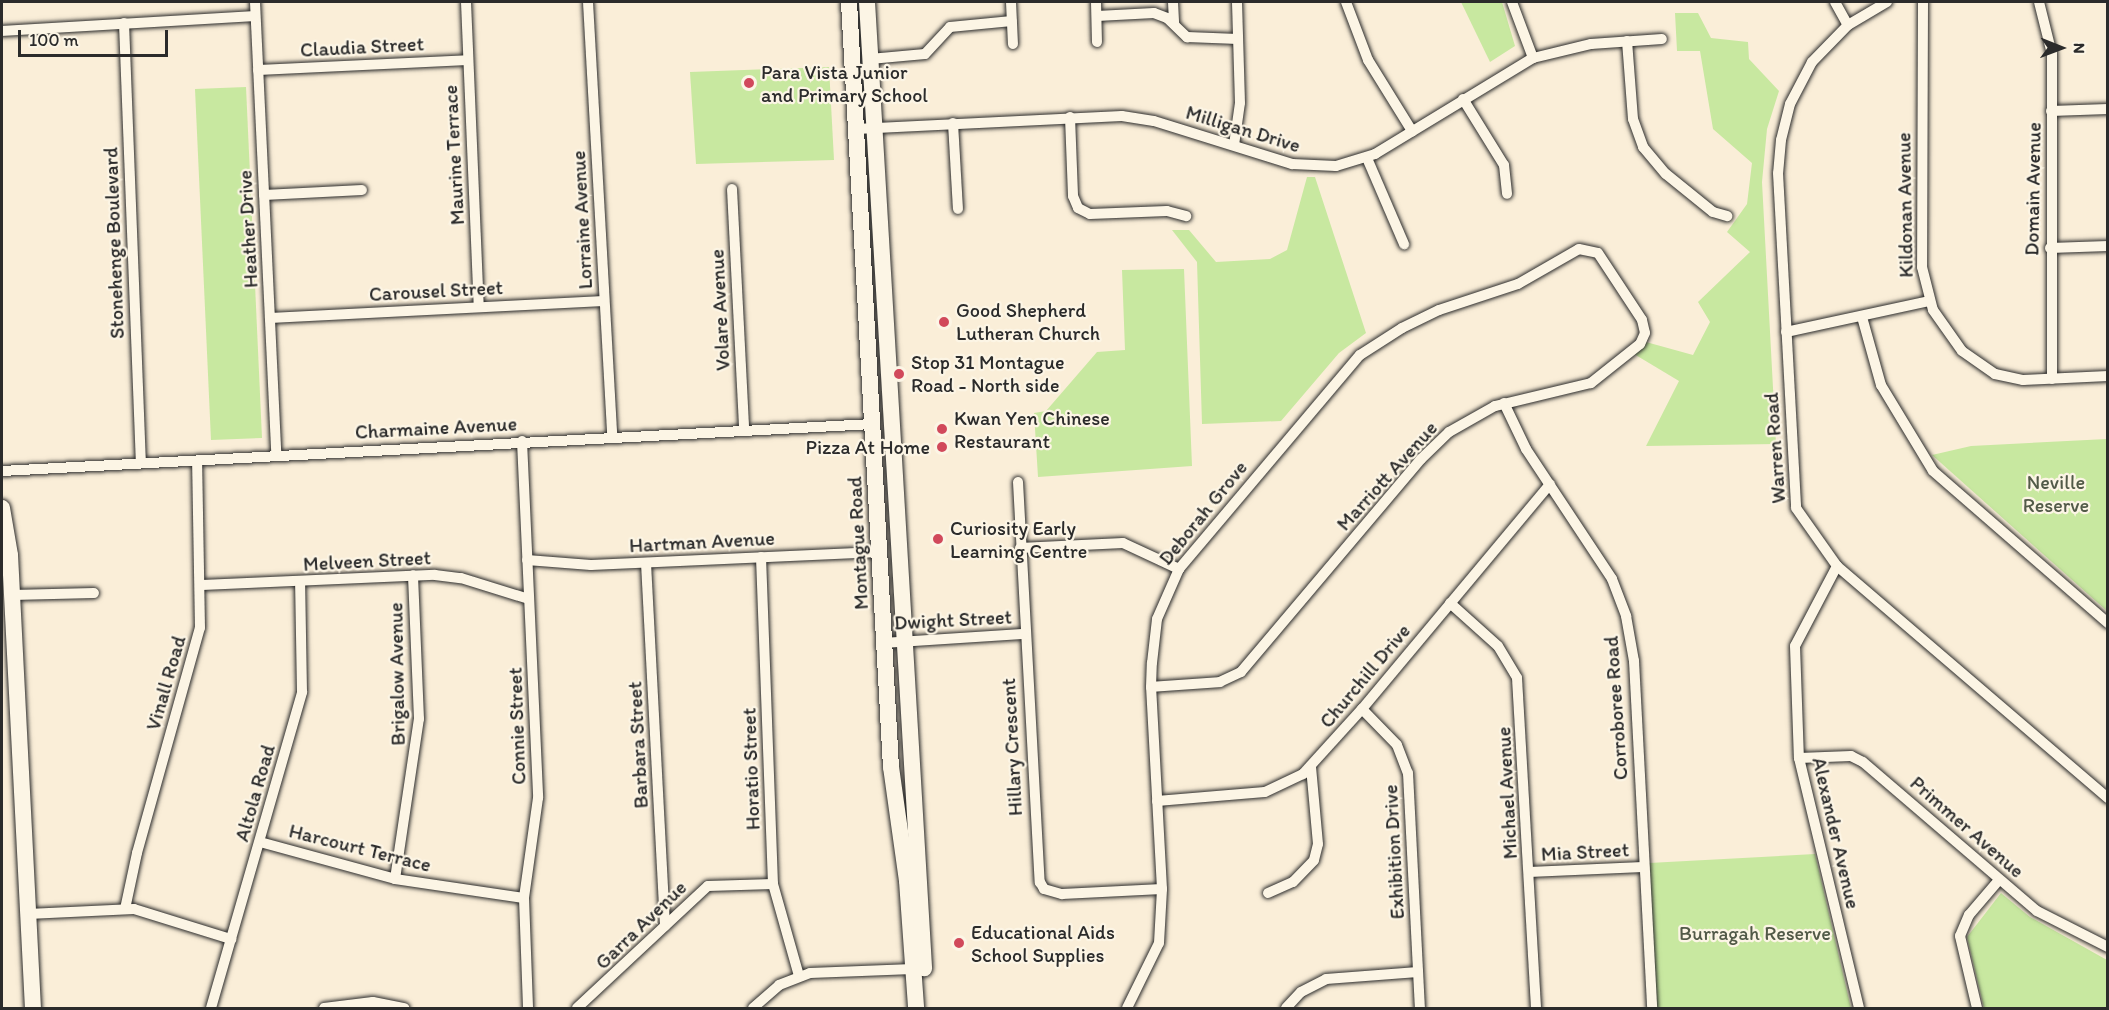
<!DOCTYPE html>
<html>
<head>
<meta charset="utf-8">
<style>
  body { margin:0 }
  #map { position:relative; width:2109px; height:1010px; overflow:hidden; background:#faeed8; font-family:Itim,sans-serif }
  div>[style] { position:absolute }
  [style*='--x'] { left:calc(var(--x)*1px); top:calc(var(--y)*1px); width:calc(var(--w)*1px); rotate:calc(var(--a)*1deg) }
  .green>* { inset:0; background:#c8e8a0 }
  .roads { filter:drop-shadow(0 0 2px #2b2b2b) drop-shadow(0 0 2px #2b2b2b) }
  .street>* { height:10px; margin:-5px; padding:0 5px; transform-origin:5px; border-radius:5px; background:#fcf5e5 }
  .secondary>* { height:16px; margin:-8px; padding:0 8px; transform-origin:8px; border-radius:8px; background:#fcf5e5 }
  .dots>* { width:16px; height:16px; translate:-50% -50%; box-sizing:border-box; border:3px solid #fcf5e5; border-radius:50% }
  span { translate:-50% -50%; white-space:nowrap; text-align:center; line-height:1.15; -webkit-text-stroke:4.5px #fcf5e5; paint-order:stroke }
  .street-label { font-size:20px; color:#2b2b2b }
  .poi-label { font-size:20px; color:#2b2b2b }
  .left { translate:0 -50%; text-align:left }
  .right { translate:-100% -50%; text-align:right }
  .park-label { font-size:20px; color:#525a48 }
  .frame { position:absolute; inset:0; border:3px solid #2b2b2b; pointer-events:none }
  .north { position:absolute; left:2031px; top:18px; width:60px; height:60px; -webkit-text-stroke:4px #fcf5e5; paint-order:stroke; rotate:91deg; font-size:16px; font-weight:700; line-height:24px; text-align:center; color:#2b2b2b }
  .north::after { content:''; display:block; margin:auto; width:21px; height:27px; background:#2b2b2b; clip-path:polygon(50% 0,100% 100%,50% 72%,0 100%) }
  .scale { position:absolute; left:18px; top:30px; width:150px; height:27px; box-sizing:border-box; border:3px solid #2b2b2b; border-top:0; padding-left:8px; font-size:18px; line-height:21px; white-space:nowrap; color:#2b2b2b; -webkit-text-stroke:4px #fcf5e5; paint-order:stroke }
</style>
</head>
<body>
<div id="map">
  <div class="green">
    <div style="clip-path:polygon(1461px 2px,1502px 2px,1515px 46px,1490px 62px)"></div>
    <div style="clip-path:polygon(1675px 13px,1698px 13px,1711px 38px,1748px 42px,1749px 59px,1779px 91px,1767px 129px,1762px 182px,1776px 444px,1646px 446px,1679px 381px,1634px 354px,1646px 342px,1693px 355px,1710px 322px,1698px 302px,1750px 252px,1727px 232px,1747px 204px,1752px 163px,1713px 129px,1700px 51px,1677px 51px)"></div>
    <div style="clip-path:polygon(829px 67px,834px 160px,696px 164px,690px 72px)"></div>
    <div style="clip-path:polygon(246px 87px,262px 438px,211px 440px,195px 89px)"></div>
    <div style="clip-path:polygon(1307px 177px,1315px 177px,1366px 333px,1339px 353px,1281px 421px,1202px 424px,1197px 262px,1172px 230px,1189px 230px,1216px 262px,1270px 259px,1287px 250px)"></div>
    <div style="clip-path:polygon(1184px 269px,1192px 466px,1038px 477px,1034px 413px,1046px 411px,1097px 352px,1125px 350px,1122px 270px)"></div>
    <div style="clip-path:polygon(2107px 439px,2107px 611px,1932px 455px,1971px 446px)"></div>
    <div style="clip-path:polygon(1815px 854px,1851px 1008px,1657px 1008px,1649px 863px)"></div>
    <div style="clip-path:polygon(2001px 893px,2030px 917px,2107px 960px,2107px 1008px,1984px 1008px,1967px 937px)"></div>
  </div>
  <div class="roads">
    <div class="street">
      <div style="--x:255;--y:2;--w:453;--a:87.3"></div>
      <div style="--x:466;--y:2;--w:304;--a:87.6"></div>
      <div style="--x:588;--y:2;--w:436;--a:86.8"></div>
      <div style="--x:1011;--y:2;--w:42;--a:87.3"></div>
      <div style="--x:1096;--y:2;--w:40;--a:88.6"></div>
      <div style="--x:1173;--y:2;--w:22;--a:87"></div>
      <div style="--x:1346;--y:2;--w:62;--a:69.2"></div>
      <div style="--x:1368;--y:60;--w:84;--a:58.2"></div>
      <div style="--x:1512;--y:2;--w:60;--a:69.4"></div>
      <div style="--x:1835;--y:2;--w:26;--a:61"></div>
      <div style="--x:1887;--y:2;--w:45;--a:149.5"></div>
      <div style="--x:1848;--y:25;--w:52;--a:134.2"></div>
      <div style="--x:1812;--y:62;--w:47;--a:117.6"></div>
      <div style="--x:1790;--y:104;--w:37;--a:104"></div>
      <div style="--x:1781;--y:140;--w:33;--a:95"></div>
      <div style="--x:1778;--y:173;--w:335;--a:86.9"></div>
      <div style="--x:1796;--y:508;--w:71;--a:54.7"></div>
      <div style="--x:1837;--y:566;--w:357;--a:40.6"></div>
      <div style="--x:1923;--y:2;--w:265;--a:90.2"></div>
      <div style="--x:1922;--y:267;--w:44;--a:75.7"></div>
      <div style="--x:1933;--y:310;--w:50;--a:54.7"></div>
      <div style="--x:1962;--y:351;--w:40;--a:34.9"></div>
      <div style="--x:1995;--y:374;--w:29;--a:12"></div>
      <div style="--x:2023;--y:380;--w:85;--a:-2.7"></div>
      <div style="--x:2039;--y:2;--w:54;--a:76"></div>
      <div style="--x:2052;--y:54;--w:325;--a:90"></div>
      <div style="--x:1097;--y:16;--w:57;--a:-3"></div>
      <div style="--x:1154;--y:13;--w:14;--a:21"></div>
      <div style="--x:1167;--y:18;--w:28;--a:44"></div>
      <div style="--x:1187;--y:37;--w:51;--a:2.2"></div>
      <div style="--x:124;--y:23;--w:440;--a:87.8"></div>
      <div style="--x:2;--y:31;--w:253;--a:-3.4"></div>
      <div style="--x:1627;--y:41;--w:78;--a:85.6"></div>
      <div style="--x:1633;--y:119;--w:30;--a:70"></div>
      <div style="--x:1643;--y:147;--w:35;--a:50"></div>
      <div style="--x:1666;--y:174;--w:60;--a:39"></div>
      <div style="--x:1713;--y:212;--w:15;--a:16"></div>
      <div style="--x:870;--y:59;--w:55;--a:-5.2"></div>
      <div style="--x:925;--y:54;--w:37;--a:-47"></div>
      <div style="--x:950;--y:27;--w:62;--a:-5.5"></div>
      <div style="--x:258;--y:70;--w:210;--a:-2.7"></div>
      <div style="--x:1463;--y:99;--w:78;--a:58.2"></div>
      <div style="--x:1504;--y:165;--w:29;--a:84"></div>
      <div style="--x:2051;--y:111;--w:57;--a:-2"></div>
      <div style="--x:1070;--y:117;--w:79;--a:87.8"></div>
      <div style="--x:1073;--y:196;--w:13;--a:67"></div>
      <div style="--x:1078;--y:208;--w:13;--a:27"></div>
      <div style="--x:1090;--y:214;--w:77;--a:-2.2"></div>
      <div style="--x:1167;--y:211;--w:20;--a:15"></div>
      <div style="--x:953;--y:123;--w:86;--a:86.7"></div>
      <div style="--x:856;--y:129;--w:266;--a:-2.8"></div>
      <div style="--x:1122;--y:116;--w:32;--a:9"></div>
      <div style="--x:1154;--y:121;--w:145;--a:17.3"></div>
      <div style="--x:1292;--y:164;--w:44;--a:2.6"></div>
      <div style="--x:1336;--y:166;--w:41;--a:-17.1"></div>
      <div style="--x:1375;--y:154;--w:185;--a:-31.3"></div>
      <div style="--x:1533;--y:58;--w:60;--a:-13.6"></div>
      <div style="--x:1591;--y:44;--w:71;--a:-4"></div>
      <div style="--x:1234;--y:145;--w:42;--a:-81.9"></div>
      <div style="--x:1240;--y:103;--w:101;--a:-91.7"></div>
      <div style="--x:1367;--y:158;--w:94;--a:66.7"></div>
      <div style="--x:732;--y:189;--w:241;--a:87.1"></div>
      <div style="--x:264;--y:195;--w:98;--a:-2.9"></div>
      <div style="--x:2050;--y:248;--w:58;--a:-2"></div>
      <div style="--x:1862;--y:317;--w:71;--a:74.4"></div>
      <div style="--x:1881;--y:385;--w:100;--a:58.8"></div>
      <div style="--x:1933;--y:471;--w:232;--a:41"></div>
      <div style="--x:270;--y:318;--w:334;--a:-2.9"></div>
      <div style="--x:1786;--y:332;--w:146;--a:-12.2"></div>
      <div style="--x:1504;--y:403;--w:51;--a:64.4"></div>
      <div style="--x:1526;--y:449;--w:156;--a:56.5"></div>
      <div style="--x:1612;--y:579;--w:40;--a:69"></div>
      <div style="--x:1626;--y:616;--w:46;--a:79.9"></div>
      <div style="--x:1634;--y:661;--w:347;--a:87"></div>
      <div style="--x:522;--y:441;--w:357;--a:87.4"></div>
      <div style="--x:538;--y:798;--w:101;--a:98"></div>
      <div style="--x:524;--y:898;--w:110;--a:87.9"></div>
      <div style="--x:2;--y:471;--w:872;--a:-3.09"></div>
      <div style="--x:1018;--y:482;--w:401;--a:86.9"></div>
      <div style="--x:1040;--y:882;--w:8;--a:60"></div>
      <div style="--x:1044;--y:889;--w:19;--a:16"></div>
      <div style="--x:1062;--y:894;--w:100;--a:-2.9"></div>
      <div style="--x:1020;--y:548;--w:103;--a:-2.8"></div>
      <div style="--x:1123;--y:543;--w:62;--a:24.9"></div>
      <div style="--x:761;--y:557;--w:327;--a:87.9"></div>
      <div style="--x:773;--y:884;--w:96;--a:74.2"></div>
      <div style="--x:527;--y:560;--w:64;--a:4.5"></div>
      <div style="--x:591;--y:565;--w:288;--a:-2.6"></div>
      <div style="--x:646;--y:563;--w:363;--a:87"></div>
      <div style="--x:1837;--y:566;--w:90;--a:117.7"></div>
      <div style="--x:1795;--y:646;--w:112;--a:88"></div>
      <div style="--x:1799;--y:758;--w:257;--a:76.5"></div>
      <div style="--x:202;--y:585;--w:233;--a:-2.5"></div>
      <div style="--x:435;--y:575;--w:26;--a:7"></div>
      <div style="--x:461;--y:578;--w:71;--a:17.2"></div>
      <div style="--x:12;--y:595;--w:82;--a:-1.4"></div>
      <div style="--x:1450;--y:603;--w:64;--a:41.9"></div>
      <div style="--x:1498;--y:646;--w:37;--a:59"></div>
      <div style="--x:1517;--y:678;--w:331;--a:86.7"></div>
      <div style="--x:884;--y:643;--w:141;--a:-3.7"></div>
      <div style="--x:1362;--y:709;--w:50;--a:45.8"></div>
      <div style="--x:1397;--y:745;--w:30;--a:69"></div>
      <div style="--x:1408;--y:773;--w:235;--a:87.1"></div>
      <div style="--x:1799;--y:758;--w:52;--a:-2.2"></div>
      <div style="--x:1851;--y:756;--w:13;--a:27"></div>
      <div style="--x:1863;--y:762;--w:229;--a:40.6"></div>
      <div style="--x:2037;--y:911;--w:80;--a:26.9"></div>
      <div style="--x:1157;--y:801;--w:108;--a:-4.8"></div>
      <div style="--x:1265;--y:792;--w:42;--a:-25.3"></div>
      <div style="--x:1303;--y:774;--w:88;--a:-47.8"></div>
      <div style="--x:1362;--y:709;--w:293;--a:-50.1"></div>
      <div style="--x:260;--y:842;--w:140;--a:15.3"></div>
      <div style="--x:395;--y:879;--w:130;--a:8.4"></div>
      <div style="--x:1529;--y:872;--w:114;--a:-2.5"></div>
      <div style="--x:395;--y:879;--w:162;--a:-81.5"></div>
      <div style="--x:419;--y:719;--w:144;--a:-92.4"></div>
      <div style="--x:1268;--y:893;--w:27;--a:-24"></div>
      <div style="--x:1293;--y:882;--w:30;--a:-46"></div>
      <div style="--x:1314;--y:860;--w:16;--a:-76"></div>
      <div style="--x:1318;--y:844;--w:77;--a:-95.2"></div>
      <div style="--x:125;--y:909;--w:57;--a:-77.9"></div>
      <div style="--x:137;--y:853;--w:234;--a:-74.4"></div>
      <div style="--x:200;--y:628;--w:167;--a:-91"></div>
      <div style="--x:28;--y:914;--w:106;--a:-2.7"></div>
      <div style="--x:134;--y:909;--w:102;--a:17.2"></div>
      <div style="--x:211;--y:1008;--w:329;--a:-73.9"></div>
      <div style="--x:302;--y:692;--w:110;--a:-91"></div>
      <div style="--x:324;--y:1008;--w:49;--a:-7"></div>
      <div style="--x:373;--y:1002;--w:32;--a:11"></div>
      <div style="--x:577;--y:1008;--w:179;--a:-43"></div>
      <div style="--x:708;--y:886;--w:65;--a:-1.8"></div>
      <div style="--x:753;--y:1008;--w:35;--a:-41"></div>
      <div style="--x:779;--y:985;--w:33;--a:-21"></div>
      <div style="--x:810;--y:973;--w:103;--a:-2.2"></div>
      <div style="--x:1127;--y:1008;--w:72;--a:-63.8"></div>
      <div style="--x:1159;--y:943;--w:54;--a:-86.8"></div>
      <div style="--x:1162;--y:889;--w:202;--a:-93.1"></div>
      <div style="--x:1151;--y:687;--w:24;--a:-88"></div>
      <div style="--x:1152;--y:663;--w:44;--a:-83.5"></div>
      <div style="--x:1157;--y:619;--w:55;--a:-66.3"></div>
      <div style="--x:1179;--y:569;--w:280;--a:-49.8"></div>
      <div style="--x:1360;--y:355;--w:50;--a:-32.7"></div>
      <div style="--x:1402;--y:328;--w:41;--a:-25.9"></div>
      <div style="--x:1439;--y:310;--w:83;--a:-18.2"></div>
      <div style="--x:1518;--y:284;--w:70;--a:-29.8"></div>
      <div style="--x:1579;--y:249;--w:19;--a:12"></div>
      <div style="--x:1598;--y:253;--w:80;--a:56.7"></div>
      <div style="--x:1642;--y:320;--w:13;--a:77"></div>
      <div style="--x:1645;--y:333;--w:12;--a:114"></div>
      <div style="--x:1640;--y:344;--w:63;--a:141.5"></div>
      <div style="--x:1591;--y:383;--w:99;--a:166.5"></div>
      <div style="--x:1495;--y:406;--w:53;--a:150.5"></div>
      <div style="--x:1449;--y:432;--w:39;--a:136"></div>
      <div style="--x:1421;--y:459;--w:279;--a:130.2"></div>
      <div style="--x:1241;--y:672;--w:23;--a:155"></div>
      <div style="--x:1220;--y:682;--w:69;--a:175.9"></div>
      <div style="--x:1286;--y:1008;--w:22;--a:-47"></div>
      <div style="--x:1301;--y:992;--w:28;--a:-27"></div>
      <div style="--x:1326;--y:979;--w:92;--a:-4.4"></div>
      <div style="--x:1977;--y:1008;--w:74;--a:-103.3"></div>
      <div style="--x:1960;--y:936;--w:23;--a:-67"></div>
      <div style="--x:1969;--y:915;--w:46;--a:-49.4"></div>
    </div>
    <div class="secondary">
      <div style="--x:849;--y:2;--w:766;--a:86.86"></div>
      <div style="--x:891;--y:767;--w:115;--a:82"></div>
      <div style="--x:907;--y:881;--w:127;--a:85.9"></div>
      <div style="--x:867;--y:2;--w:968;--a:86.62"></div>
      <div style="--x:2;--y:508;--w:48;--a:80.3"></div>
      <div style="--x:10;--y:555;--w:454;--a:87.1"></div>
    </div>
  </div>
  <div class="dots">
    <div style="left:749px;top:83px;background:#d1495b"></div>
    <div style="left:944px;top:322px;background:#d1495b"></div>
    <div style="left:899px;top:374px;background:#d1495b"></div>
    <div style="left:942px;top:429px;background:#d1495b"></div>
    <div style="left:942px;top:447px;background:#d1495b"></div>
    <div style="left:938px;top:539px;background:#d1495b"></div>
    <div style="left:959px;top:943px;background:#d1495b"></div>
  </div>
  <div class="street-label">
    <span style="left:362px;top:47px;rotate:-3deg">Claudia Street</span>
    <span style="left:1243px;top:129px;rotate:17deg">Milligan Drive</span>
    <span style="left:454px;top:155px;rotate:-93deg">Maurine Terrace</span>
    <span style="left:2033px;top:189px;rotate:-89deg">Domain Avenue</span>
    <span style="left:1905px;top:205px;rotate:-91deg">Kildonan Avenue</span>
    <span style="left:582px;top:220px;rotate:-93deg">Lorraine Avenue</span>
    <span style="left:248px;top:229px;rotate:-93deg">Heather Drive</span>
    <span style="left:114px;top:243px;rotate:-92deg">Stonehenge Boulevard</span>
    <span style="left:436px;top:291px;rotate:-3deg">Carousel Street</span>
    <span style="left:720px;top:310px;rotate:-93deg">Volare Avenue</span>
    <span style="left:436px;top:428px;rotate:-3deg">Charmaine Avenue</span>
    <span style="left:1775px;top:448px;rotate:-94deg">Warren Road</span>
    <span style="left:1387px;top:476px;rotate:-48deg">Marriott Avenue</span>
    <span style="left:1203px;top:513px;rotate:-51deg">Deborah Grove</span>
    <span style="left:702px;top:542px;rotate:-3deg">Hartman Avenue</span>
    <span style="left:858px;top:543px;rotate:-93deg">Montague Road</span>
    <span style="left:367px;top:561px;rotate:-3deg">Melveen Street</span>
    <span style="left:953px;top:620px;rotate:-3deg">Dwight Street</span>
    <span style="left:397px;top:674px;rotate:-91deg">Brigalow Avenue</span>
    <span style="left:1365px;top:676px;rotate:-50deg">Churchill Drive</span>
    <span style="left:166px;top:683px;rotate:-74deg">Vinall Road</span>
    <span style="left:1616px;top:708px;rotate:-94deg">Corroboree Road</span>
    <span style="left:517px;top:726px;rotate:-92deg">Connie Street</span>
    <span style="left:638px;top:745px;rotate:-93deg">Barbara Street</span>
    <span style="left:1012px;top:747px;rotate:-93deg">Hillary Crescent</span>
    <span style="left:751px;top:769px;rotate:-92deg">Horatio Street</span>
    <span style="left:255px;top:793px;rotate:-74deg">Altola Road</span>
    <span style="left:1507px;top:793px;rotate:-93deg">Michael Avenue</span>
    <span style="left:1967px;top:827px;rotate:41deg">Primmer Avenue</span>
    <span style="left:1836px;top:833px;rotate:77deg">Alexander Avenue</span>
    <span style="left:360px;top:848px;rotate:14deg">Harcourt Terrace</span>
    <span style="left:1394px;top:852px;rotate:-93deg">Exhibition Drive</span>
    <span style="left:1585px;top:852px;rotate:-3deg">Mia Street</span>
    <span style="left:641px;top:925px;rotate:-44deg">Garra Avenue</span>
  </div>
  <div class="poi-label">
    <span class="left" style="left:761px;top:84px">Para Vista Junior<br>and Primary School</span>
    <span class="left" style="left:956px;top:322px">Good Shepherd<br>Lutheran Church</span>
    <span class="left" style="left:911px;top:374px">Stop 31 Montague<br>Road - North side</span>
    <span class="left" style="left:954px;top:430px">Kwan Yen Chinese<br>Restaurant</span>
    <span class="right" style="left:930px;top:447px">Pizza At Home</span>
    <span class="left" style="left:950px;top:540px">Curiosity Early<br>Learning Centre</span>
    <span class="left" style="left:971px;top:944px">Educational Aids<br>School Supplies</span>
  </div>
  <div class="park-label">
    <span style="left:2056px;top:494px">Neville<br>Reserve</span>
    <span style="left:1755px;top:933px">Burragah Reserve</span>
  </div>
  <div class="frame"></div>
  <div class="north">N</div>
  <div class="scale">100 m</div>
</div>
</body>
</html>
